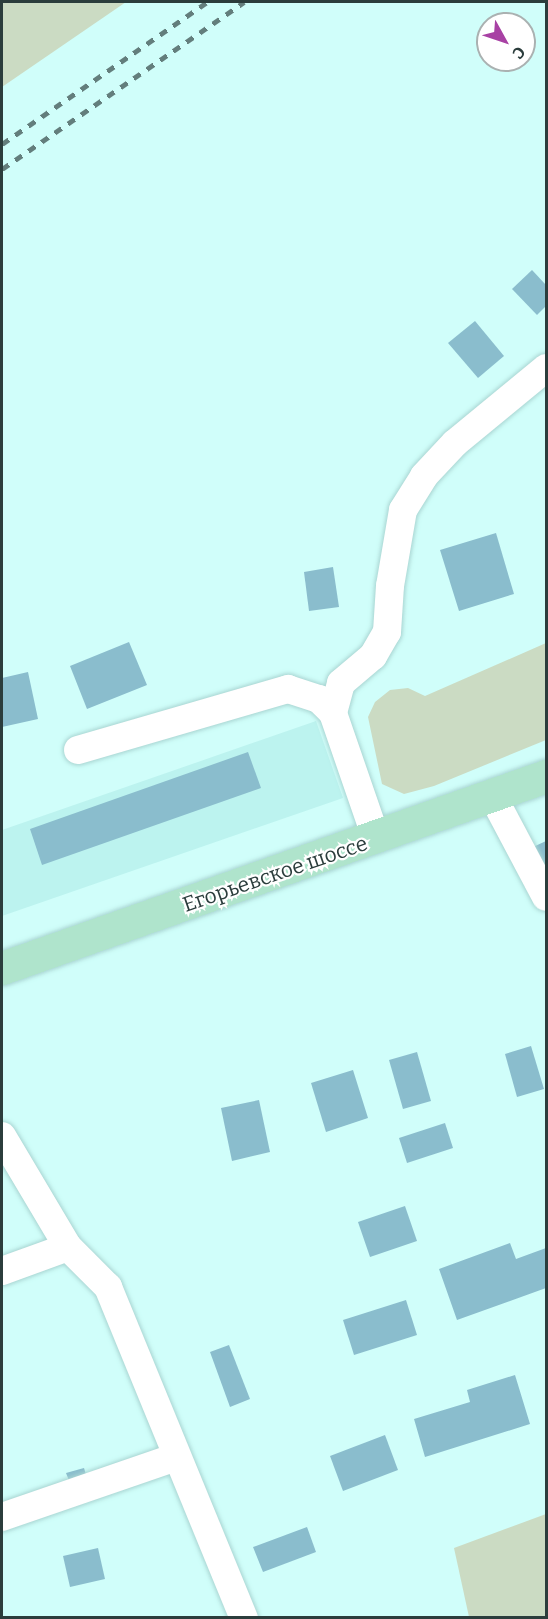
<!DOCTYPE html>
<html>
<head>
<meta charset="utf-8">
<style>
  body { margin:0 }
  #map { position:relative; width:548px; height:1619px; overflow:hidden; background:#d0fefa; font-family:Bitter,serif }
  div>[style] { position:absolute }
  [style*='--x'] { left:calc(var(--x)*1px); top:calc(var(--y)*1px); width:calc(var(--w)*1px); rotate:calc(var(--a)*1deg) }
  .built>* { inset:0; background:#bcf3ef }
  .green>* { inset:0; background:#cbdbc3 }
  .building>* { inset:0; background:#8abdcd }
  .roads { filter:drop-shadow(0 0 2px #a9d5d2) drop-shadow(0 0 2px #a9d5d2) }
  .minor>* { height:28px; margin:-14px; padding:0 14px; transform-origin:14px; border-radius:14px; background:#fff }
  .major>* { height:33px; margin:-16.5px; padding:0 16.5px; transform-origin:16.5px; border-radius:16.5px; background:#afe4cc }
  .rail>* { height:4.5px; margin-top:-2.25px; transform-origin:0; background:repeating-linear-gradient(90deg,#637e7c 0 8px,transparent 0 16px) }
  span { translate:-50% -50%; white-space:nowrap; text-align:center; line-height:1.15; -webkit-text-stroke:4.5px #fff; paint-order:stroke }
  .street-label { font-size:21px; color:#2b3d3c }
  .frame { position:absolute; inset:0; border:3px solid #2b3d3c; pointer-events:none }
  .north { position:absolute; left:476px; top:12px; width:60px; height:60px; box-sizing:border-box; background:#fff; border:2px solid #aab1b1; border-radius:50%; rotate:130deg; font-size:16px; font-weight:700; line-height:24px; text-align:center; color:#2b3d3c }
  .north::after { content:''; display:block; margin:auto; width:21px; height:27px; background:#a841a4; clip-path:polygon(50% 0,100% 100%,50% 72%,0 100%) }
</style>
</head>
<body>
<div id="map">
  <div class="built">
    <div style="clip-path:polygon(316px 721px,343px 798px,2px 916px,2px 830px)"></div>
  </div>
  <div class="green">
    <div style="clip-path:polygon(2px 2px,126px 2px,2px 87px)"></div>
    <div style="clip-path:polygon(546px 643px,546px 740px,434px 786px,404px 794px,382px 784px,368px 717px,375px 702px,390px 690px,408px 688px,425px 696px)"></div>
    <div style="clip-path:polygon(546px 1514px,546px 1617px,469px 1617px,454px 1548px)"></div>
  </div>
  <div class="building">
    <div style="clip-path:polygon(532px 270px,546px 285px,546px 306px,537px 315px,512px 289px)"></div>
    <div style="clip-path:polygon(475px 321px,504px 356px,478px 378px,448px 343px)"></div>
    <div style="clip-path:polygon(496px 533px,514px 594px,459px 611px,440px 550px)"></div>
    <div style="clip-path:polygon(333px 567px,339px 607px,309px 611px,304px 572px)"></div>
    <div style="clip-path:polygon(129px 642px,147px 685px,87px 709px,70px 666px)"></div>
    <div style="clip-path:polygon(28px 672px,38px 719px,2px 727px,2px 678px)"></div>
    <div style="clip-path:polygon(248px 752px,261px 788px,42px 865px,30px 829px)"></div>
    <div style="clip-path:polygon(546px 841px,546px 868px,516px 855px)"></div>
    <div style="clip-path:polygon(531px 1046px,544px 1089px,517px 1097px,505px 1054px)"></div>
    <div style="clip-path:polygon(417px 1052px,431px 1101px,403px 1109px,389px 1060px)"></div>
    <div style="clip-path:polygon(353px 1070px,368px 1118px,326px 1132px,311px 1083px)"></div>
    <div style="clip-path:polygon(259px 1100px,270px 1152px,232px 1161px,221px 1108px)"></div>
    <div style="clip-path:polygon(445px 1123px,453px 1148px,407px 1163px,399px 1138px)"></div>
    <div style="clip-path:polygon(405px 1206px,417px 1241px,370px 1257px,358px 1222px)"></div>
    <div style="clip-path:polygon(510px 1243px,516px 1259px,546px 1248px,546px 1288px,457px 1320px,439px 1269px)"></div>
    <div style="clip-path:polygon(406px 1300px,417px 1335px,354px 1355px,343px 1320px)"></div>
    <div style="clip-path:polygon(229px 1345px,250px 1399px,230px 1407px,210px 1352px)"></div>
    <div style="clip-path:polygon(515px 1375px,530px 1424px,425px 1457px,414px 1419px,470px 1402px,467px 1390px)"></div>
    <div style="clip-path:polygon(385px 1435px,398px 1470px,343px 1491px,330px 1456px)"></div>
    <div style="clip-path:polygon(84px 1468px,87px 1478px,70px 1483px,66px 1473px)"></div>
    <div style="clip-path:polygon(307px 1527px,316px 1552px,263px 1572px,253px 1547px)"></div>
    <div style="clip-path:polygon(98px 1548px,105px 1579px,70px 1587px,63px 1556px)"></div>
  </div>
  <div class="roads">
    <div class="minor">
      <div style="--x:78;--y:750;--w:219;--a:-16.2"></div>
      <div style="--x:288;--y:689;--w:33;--a:18"></div>
      <div style="--x:319;--y:699;--w:20;--a:45"></div>
      <div style="--x:492;--y:795;--w:115;--a:62.1"></div>
      <div style="--x:376;--y:838;--w:132;--a:-109"></div>
      <div style="--x:333;--y:713;--w:31;--a:-75"></div>
      <div style="--x:341;--y:683;--w:42;--a:-40.2"></div>
      <div style="--x:373;--y:656;--w:28;--a:-60"></div>
      <div style="--x:387;--y:632;--w:46;--a:-86.3"></div>
      <div style="--x:390;--y:586;--w:77;--a:-80.3"></div>
      <div style="--x:403;--y:510;--w:40;--a:-58"></div>
      <div style="--x:424;--y:476;--w:45;--a:-46.8"></div>
      <div style="--x:455;--y:443;--w:118;--a:-39.5"></div>
      <div style="--x:2;--y:1136;--w:129;--a:59.3"></div>
      <div style="--x:68;--y:1247;--w:57;--a:45"></div>
      <div style="--x:108;--y:1287;--w:358;--a:67.7"></div>
      <div style="--x:2;--y:1271;--w:70;--a:-20"></div>
      <div style="--x:2;--y:1517;--w:184;--a:-19"></div>
    </div>
    <div class="major">
      <div style="--x:2;--y:968;--w:577;--a:-19.44"></div>
    </div>
  </div>
  <div class="rail">
    <div style="--x:2;--y:144;--w:249;--a:-34.7"></div>
    <div style="--x:2;--y:169;--w:294;--a:-34.6"></div>
  </div>
  <div class="street-label">
    <span style="left:275px;top:874px;rotate:-19deg">Егорьевское шоссе</span>
  </div>
  <div class="frame"></div>
  <div class="north">С</div>
</div>
</body>
</html>
